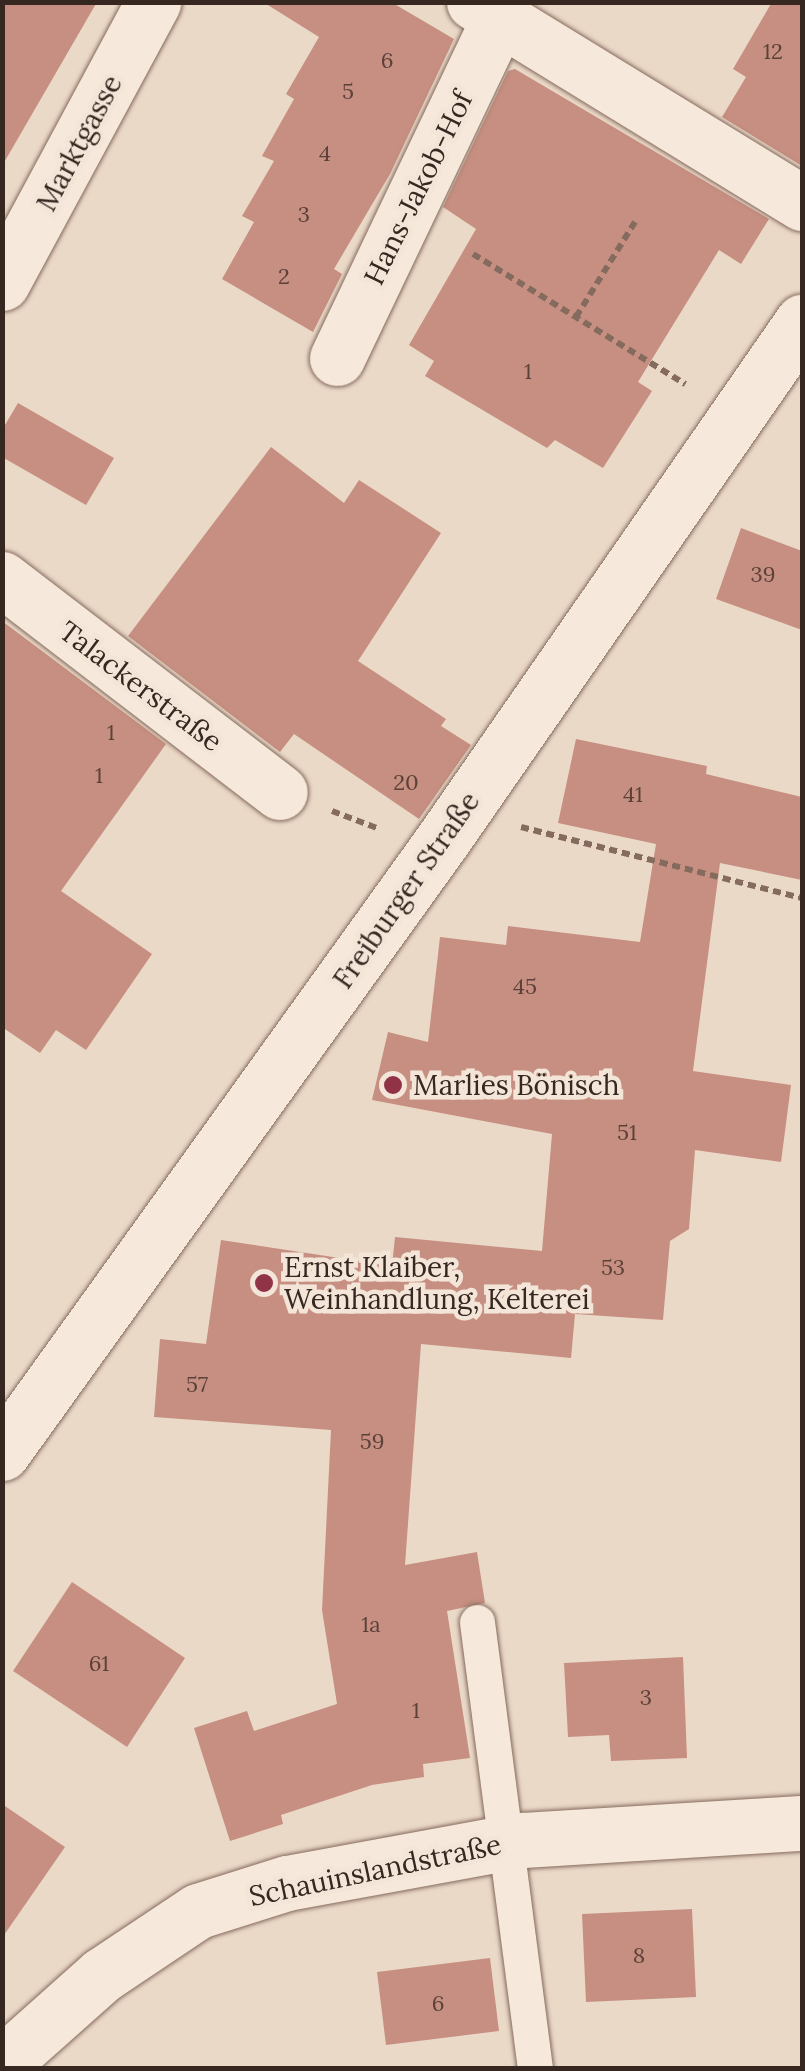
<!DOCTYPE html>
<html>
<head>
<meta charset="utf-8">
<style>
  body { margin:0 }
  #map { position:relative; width:805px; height:2071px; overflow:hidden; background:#ebd9c8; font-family:Lora,serif }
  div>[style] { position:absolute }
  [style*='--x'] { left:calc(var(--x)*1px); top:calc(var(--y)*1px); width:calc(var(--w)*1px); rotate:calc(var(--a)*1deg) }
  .building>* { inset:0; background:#c68f81 }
  .path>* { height:6px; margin-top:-3px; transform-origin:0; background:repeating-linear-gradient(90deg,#856b5e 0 8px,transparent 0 13px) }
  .roads { filter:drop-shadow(0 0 2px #856b5e) drop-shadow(0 0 2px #856b5e) }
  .service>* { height:35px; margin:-17.5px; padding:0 17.5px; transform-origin:17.5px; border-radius:17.5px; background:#f6e8da }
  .minor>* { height:55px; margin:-27.5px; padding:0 27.5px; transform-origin:27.5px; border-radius:27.5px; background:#f6e8da }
  .tertiary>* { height:55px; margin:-27.5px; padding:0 27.5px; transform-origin:27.5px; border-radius:27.5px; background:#f6e8da }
  .dots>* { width:28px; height:28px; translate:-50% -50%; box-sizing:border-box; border:5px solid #f3e5d7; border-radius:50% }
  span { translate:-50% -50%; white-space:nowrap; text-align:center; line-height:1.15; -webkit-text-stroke:9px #f3e5d7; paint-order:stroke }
  .number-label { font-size:22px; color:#5b4139 }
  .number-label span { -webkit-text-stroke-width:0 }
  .street-label { font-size:28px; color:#372721 }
  .poi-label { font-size:28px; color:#372721 }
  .left { translate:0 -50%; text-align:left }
  .frame { position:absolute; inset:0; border:5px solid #372721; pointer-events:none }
</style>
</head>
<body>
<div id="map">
  <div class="building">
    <div style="clip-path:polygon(2px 2px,97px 2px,2px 166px)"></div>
    <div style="clip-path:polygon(263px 2px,391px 2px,454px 39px,390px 174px,334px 269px,342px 274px,313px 332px,222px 279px,254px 222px,242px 216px,274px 161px,262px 156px,294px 99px,286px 94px,319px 37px)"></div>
    <div style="clip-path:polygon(772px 2px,802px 2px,802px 166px,722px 117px,746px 77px,733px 69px)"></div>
    <div style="clip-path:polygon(515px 69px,769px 219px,741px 264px,719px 250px,638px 382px,652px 391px,603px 468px,555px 440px,547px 448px,425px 376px,434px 361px,409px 345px,476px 229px,443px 207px,508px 71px)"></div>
    <div style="clip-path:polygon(18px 403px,114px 458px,86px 505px,2px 457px,2px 430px)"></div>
    <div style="clip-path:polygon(271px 447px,344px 503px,359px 480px,441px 533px,358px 661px,446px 719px,441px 726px,471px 745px,419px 819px,294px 734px,280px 752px,128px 636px)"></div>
    <div style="clip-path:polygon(741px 528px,802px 551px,802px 630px,716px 599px)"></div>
    <div style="clip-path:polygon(2px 621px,166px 744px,61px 891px,152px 954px,86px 1050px,56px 1030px,40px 1053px,2px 1027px)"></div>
    <div style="clip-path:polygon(576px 739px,707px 766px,706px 774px,802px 797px,802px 880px,720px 863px,693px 1071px,791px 1085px,781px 1162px,695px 1150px,689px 1229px,670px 1241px,663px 1320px,575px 1314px,571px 1358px,421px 1344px,405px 1565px,477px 1552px,485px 1603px,447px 1611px,470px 1758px,423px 1764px,424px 1777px,372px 1785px,281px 1815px,283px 1824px,230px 1841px,194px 1728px,247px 1711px,254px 1731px,337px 1704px,322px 1610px,331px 1430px,154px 1417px,160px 1339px,206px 1344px,221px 1240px,392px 1266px,395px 1237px,542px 1251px,552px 1134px,372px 1100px,388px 1032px,428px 1042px,440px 937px,506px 945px,508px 926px,640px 942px,656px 844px,558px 823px)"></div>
    <div style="clip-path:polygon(72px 1582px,185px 1658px,127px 1747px,13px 1671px)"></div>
    <div style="clip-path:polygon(683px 1657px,687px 1758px,611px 1761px,609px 1735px,568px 1737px,564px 1663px)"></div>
    <div style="clip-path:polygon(2px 1804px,65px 1847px,2px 1938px)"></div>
    <div style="clip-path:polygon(692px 1909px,696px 1997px,586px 2002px,582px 1914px)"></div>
    <div style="clip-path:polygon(490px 1958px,499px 2031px,386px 2045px,377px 1972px)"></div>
  </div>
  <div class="path">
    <div style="--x:473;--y:254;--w:249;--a:31.5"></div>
    <div style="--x:576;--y:317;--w:112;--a:-58.2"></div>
    <div style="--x:332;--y:811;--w:48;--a:20.7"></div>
    <div style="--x:521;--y:827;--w:290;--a:14.2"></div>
  </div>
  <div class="roads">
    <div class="service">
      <div style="--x:477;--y:1622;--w:450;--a:82.6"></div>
    </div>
    <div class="minor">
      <div style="--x:474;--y:2;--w:385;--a:31.5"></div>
      <div style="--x:2;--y:283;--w:319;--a:-61.7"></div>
      <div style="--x:337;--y:358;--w:377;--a:-64.5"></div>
      <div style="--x:2;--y:579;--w:350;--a:37.5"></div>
      <div style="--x:2;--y:2064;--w:134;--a:-41.7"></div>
      <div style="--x:102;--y:1975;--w:115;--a:-33.7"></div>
      <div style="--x:198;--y:1911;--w:93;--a:-17.5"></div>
      <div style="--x:287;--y:1883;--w:239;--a:-10.4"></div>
      <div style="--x:522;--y:1840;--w:281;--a:-3.5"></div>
    </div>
    <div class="tertiary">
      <div style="--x:2;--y:1453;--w:754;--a:-54.29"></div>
      <div style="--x:442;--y:841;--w:632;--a:-55.25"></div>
    </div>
  </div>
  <div class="dots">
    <div style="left:393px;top:1085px;background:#903347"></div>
    <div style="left:264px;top:1283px;background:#903347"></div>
  </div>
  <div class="number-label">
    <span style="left:773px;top:52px">12</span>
    <span style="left:387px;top:61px">6</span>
    <span style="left:348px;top:92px">5</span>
    <span style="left:325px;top:154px">4</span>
    <span style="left:304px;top:215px">3</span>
    <span style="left:284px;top:277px">2</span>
    <span style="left:528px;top:372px">1</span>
    <span style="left:763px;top:575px">39</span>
    <span style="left:111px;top:733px">1</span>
    <span style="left:99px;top:776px">1</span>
    <span style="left:406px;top:783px">20</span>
    <span style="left:633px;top:795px">41</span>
    <span style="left:525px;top:987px">45</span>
    <span style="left:627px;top:1133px">51</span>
    <span style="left:613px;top:1268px">53</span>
    <span style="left:197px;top:1385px">57</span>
    <span style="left:372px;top:1442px">59</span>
    <span style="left:371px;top:1625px">1a</span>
    <span style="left:99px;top:1664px">61</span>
    <span style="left:646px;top:1698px">3</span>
    <span style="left:416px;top:1711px">1</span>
    <span style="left:639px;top:1956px">8</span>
    <span style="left:438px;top:2004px">6</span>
  </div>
  <div class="street-label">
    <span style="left:79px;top:143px;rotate:-62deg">Marktgasse</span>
    <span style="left:418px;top:188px;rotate:-64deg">Hans-Jakob-Hof</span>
    <span style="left:141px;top:686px;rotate:37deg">Talackerstraße</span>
    <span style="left:406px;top:890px;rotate:-55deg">Freiburger Straße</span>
    <span style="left:375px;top:1870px;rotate:-12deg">Schauinslandstraße</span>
  </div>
  <div class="poi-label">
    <span class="left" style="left:413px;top:1085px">Marlies Bönisch</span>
    <span class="left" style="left:284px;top:1283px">Ernst Klaiber,<br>Weinhandlung, Kelterei</span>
  </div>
  <div class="frame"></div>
</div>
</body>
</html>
